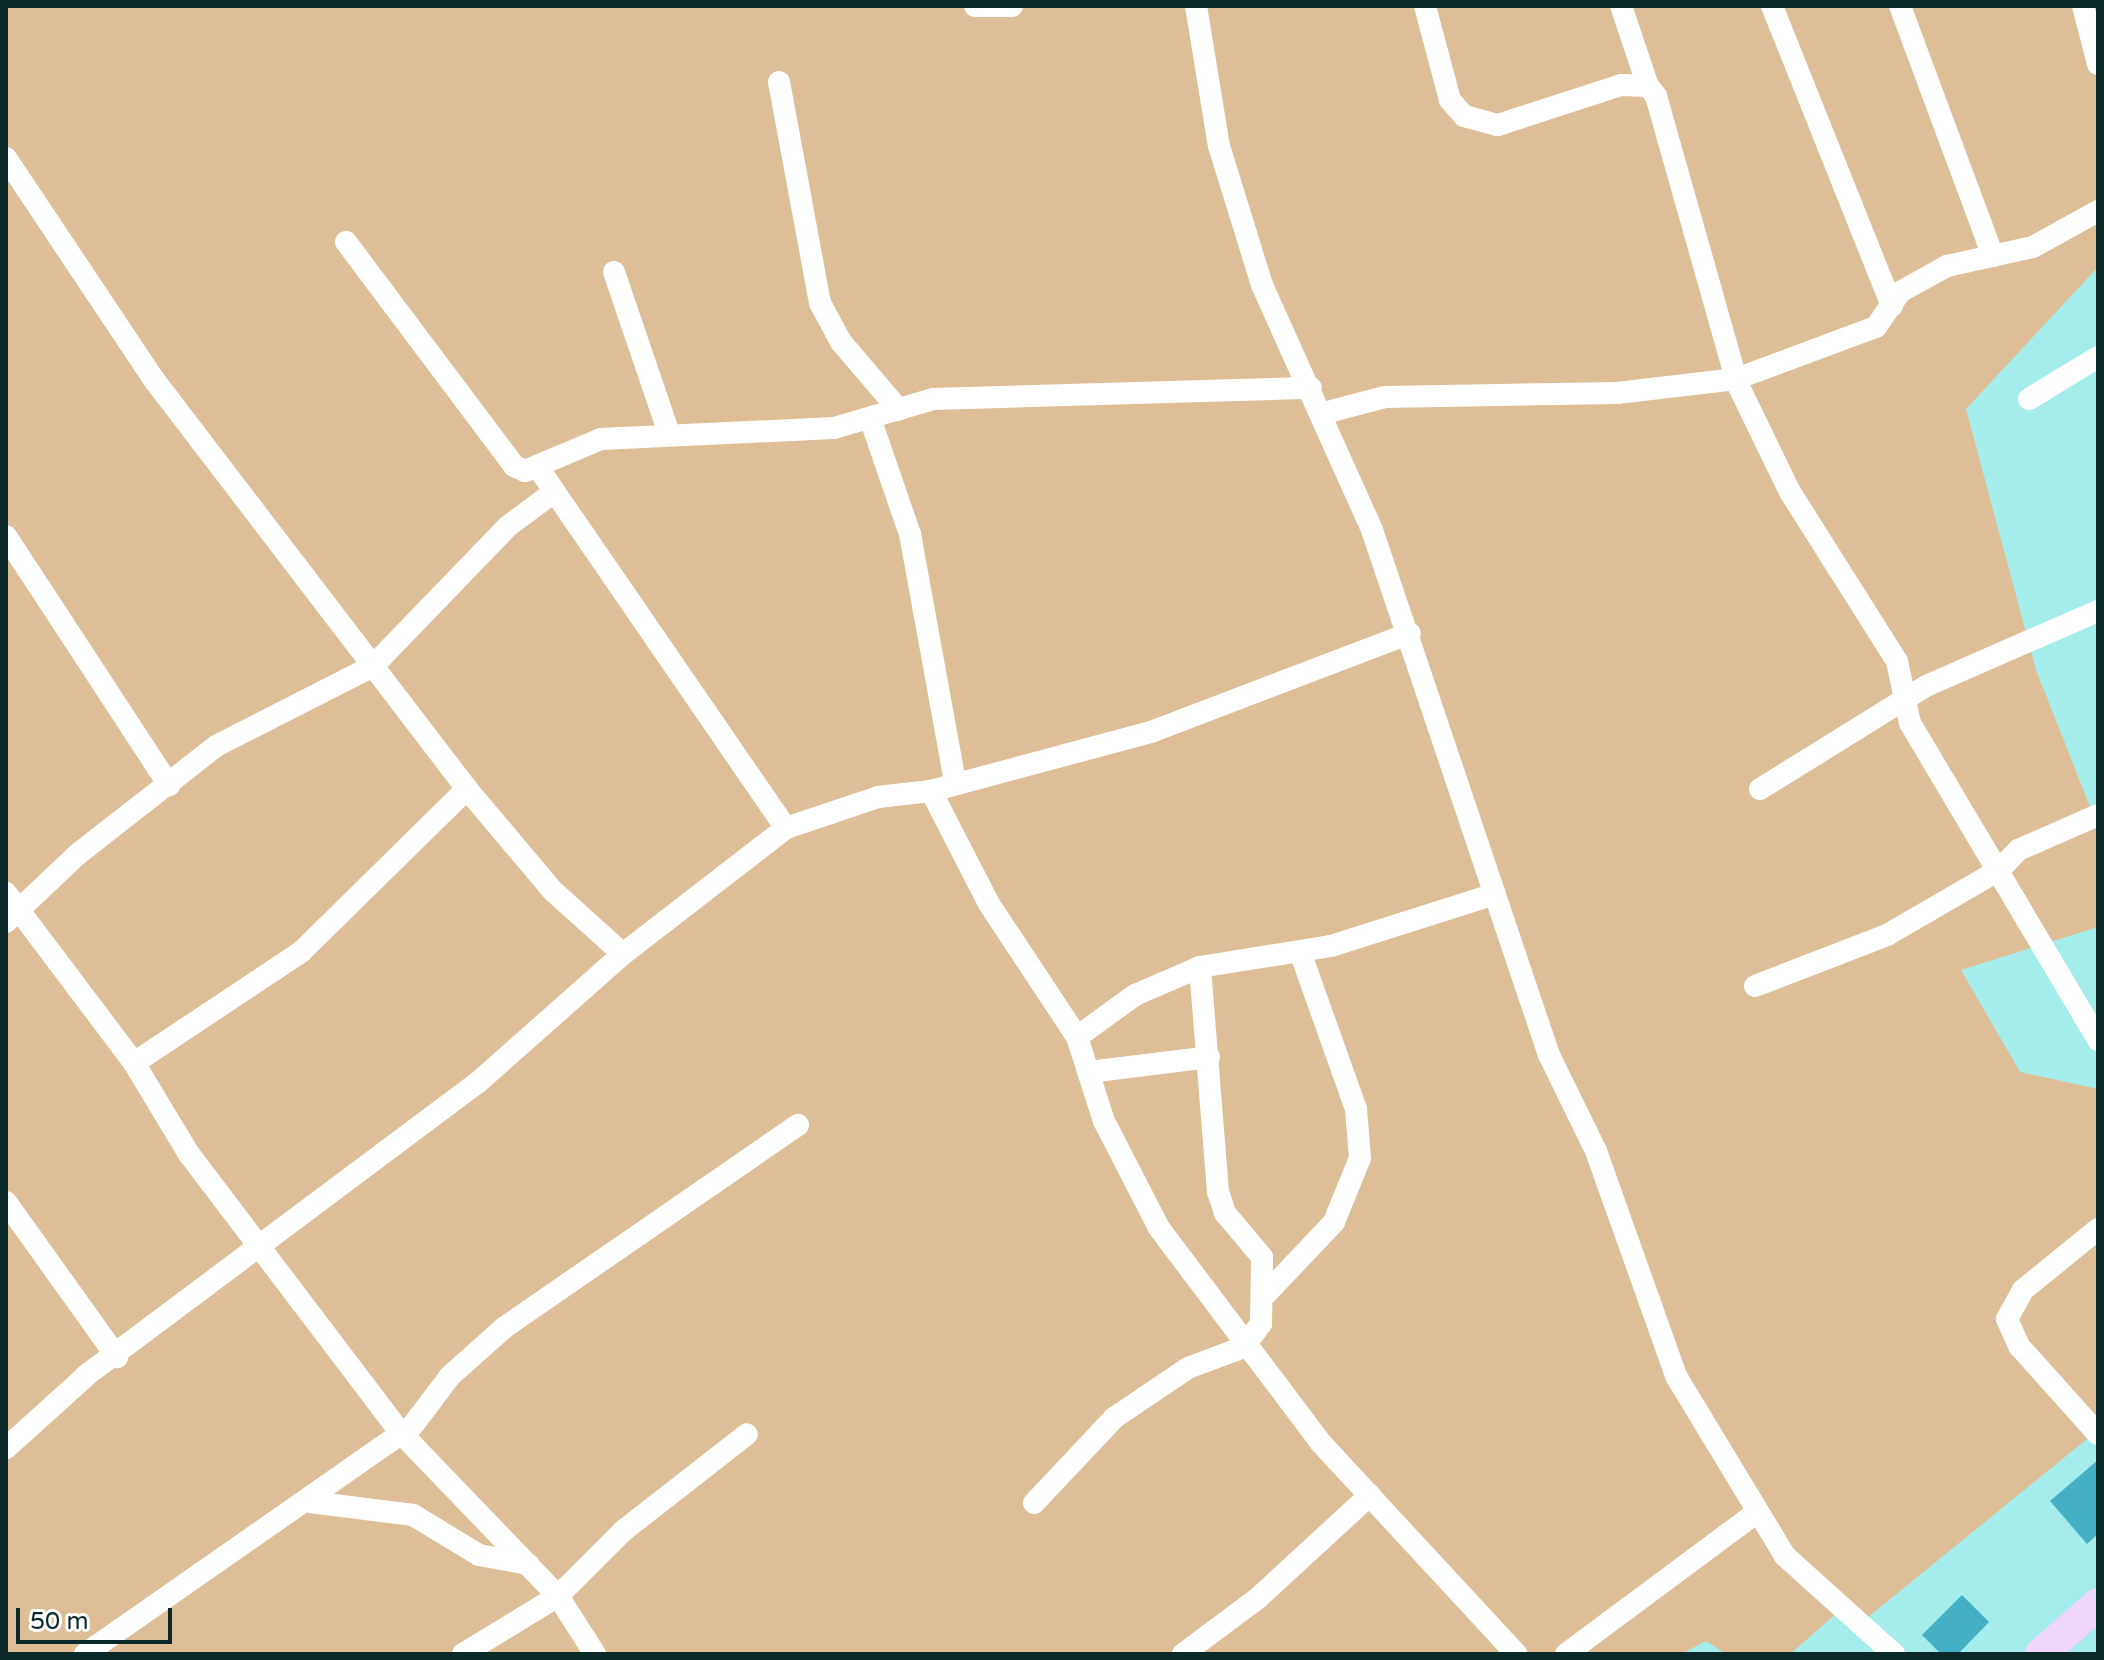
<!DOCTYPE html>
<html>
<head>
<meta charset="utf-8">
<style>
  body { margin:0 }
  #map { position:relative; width:2104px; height:1660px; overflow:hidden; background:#a5edeb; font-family:"Varela Round",sans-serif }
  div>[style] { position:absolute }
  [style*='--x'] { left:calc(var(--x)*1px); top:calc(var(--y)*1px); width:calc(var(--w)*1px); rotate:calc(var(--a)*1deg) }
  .green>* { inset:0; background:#ddbe97 }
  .building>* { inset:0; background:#44b0c5 }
  .street>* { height:22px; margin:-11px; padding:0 11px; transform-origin:11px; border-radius:11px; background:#fff }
  .secondary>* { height:32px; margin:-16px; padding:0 16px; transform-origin:16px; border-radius:16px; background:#eed7f9 }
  span { translate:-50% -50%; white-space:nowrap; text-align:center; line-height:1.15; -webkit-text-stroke:8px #fff; paint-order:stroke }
  .frame { position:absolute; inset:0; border:8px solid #0a2928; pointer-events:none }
  .scale { position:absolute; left:16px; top:1608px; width:156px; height:36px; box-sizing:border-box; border:4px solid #0a2928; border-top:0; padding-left:10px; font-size:24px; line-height:28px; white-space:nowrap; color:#0a2928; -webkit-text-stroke:6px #fff; paint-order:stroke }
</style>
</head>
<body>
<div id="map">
  <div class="green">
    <div style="clip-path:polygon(6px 6px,2098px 6px,2098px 267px,1966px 409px,2036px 670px,2098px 827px,2098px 927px,1961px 970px,2020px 1072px,2098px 1089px,2098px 1430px,1862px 1622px,1845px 1606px,1790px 1654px,1726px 1654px,1706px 1641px,1681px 1654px,6px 1654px)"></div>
  </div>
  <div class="building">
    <div style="clip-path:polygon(2098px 1460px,2098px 1534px,2087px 1544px,2050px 1501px)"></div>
    <div style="clip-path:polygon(1962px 1595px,1989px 1622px,1958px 1654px,1941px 1654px,1922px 1635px)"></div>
  </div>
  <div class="street">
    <div style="--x:975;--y:6;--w:37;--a:0"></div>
    <div style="--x:1196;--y:6;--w:142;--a:80.7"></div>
    <div style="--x:1219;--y:146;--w:145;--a:72.8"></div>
    <div style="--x:1262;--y:285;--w:269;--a:65.8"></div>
    <div style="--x:1372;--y:530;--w:554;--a:71.37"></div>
    <div style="--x:1549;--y:1055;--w:107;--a:63.9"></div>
    <div style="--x:1596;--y:1151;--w:239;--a:70.4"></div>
    <div style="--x:1676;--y:1376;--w:210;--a:58.8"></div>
    <div style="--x:1785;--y:1556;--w:147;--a:42"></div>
    <div style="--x:1425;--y:6;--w:97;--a:75.1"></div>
    <div style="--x:1450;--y:100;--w:21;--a:49"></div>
    <div style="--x:1464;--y:116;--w:35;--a:15"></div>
    <div style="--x:1498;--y:125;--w:129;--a:-18"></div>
    <div style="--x:1621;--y:85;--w:27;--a:2"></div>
    <div style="--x:1648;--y:86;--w:13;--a:51"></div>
    <div style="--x:1656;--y:96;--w:300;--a:74.2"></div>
    <div style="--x:1738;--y:385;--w:119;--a:64.1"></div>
    <div style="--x:1790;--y:492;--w:200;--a:57.7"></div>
    <div style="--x:1897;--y:661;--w:63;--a:78.2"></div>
    <div style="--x:1910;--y:723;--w:369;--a:59.3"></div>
    <div style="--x:1621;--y:6;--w:84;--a:71.4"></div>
    <div style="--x:1772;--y:6;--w:323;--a:68.2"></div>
    <div style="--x:1900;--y:6;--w:267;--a:69.6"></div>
    <div style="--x:2083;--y:6;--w:60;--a:75.5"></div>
    <div style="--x:779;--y:82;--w:225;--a:79.5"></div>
    <div style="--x:820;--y:303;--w:44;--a:61.7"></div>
    <div style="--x:841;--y:342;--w:89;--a:49.5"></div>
    <div style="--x:6;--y:158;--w:268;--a:56.3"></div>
    <div style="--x:155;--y:381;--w:514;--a:52.59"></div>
    <div style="--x:467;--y:789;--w:133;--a:49.9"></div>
    <div style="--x:553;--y:891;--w:94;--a:42"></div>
    <div style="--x:623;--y:954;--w:195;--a:138.5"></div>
    <div style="--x:477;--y:1083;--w:489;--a:143.2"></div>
    <div style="--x:86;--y:1376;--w:108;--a:138"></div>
    <div style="--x:346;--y:242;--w:280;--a:53.1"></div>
    <div style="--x:514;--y:466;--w:12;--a:24"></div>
    <div style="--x:525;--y:471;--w:82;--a:-22.8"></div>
    <div style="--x:601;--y:439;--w:233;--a:-2.7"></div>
    <div style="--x:834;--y:428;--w:103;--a:-16.3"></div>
    <div style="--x:933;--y:399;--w:378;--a:-1.7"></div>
    <div style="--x:614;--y:272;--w:168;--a:71.2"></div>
    <div style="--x:2029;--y:399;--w:81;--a:-31.3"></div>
    <div style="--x:1324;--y:413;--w:63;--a:-14.7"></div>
    <div style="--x:1385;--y:397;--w:232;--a:-1"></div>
    <div style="--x:1617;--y:393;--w:120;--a:-6.7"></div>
    <div style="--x:1736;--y:379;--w:149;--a:-20.4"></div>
    <div style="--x:1876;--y:327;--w:42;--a:-55.6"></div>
    <div style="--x:1900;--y:292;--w:54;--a:-29"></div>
    <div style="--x:1947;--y:266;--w:88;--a:-12.5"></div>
    <div style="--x:2033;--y:247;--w:74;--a:-29"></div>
    <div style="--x:871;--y:421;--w:120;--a:71"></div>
    <div style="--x:910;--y:534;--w:251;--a:79.7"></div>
    <div style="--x:539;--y:469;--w:436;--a:55.5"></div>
    <div style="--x:786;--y:828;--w:97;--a:-18.6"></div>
    <div style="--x:878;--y:797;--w:53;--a:-6.5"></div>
    <div style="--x:931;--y:791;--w:228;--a:-15"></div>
    <div style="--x:1151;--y:732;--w:277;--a:-20.9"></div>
    <div style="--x:6;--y:536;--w:298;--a:56.8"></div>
    <div style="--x:1760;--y:789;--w:195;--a:-31.8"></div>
    <div style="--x:1926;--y:686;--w:188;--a:-23.6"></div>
    <div style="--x:931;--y:791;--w:127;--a:62.8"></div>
    <div style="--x:989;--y:904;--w:159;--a:56.5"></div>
    <div style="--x:1077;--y:1037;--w:88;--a:72.2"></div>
    <div style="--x:1104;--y:1121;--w:120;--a:62.8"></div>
    <div style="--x:1159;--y:1228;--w:268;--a:53"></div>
    <div style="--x:1320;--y:1442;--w:289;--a:47.2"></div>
    <div style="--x:6;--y:893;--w:213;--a:53"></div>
    <div style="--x:134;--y:1063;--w:106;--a:58.9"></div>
    <div style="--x:189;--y:1154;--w:350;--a:52.8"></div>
    <div style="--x:401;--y:1433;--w:226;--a:46.1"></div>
    <div style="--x:558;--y:1596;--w:69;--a:57.5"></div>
    <div style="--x:6;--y:922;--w:99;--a:-43.4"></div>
    <div style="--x:78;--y:854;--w:175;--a:-38"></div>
    <div style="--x:216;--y:746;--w:176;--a:-27"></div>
    <div style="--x:373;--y:666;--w:193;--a:-46"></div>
    <div style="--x:507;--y:527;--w:59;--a:-36.7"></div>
    <div style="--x:623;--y:954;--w:206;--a:-37.7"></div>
    <div style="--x:1755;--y:986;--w:142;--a:-21.1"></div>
    <div style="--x:1887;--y:935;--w:129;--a:-30.1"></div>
    <div style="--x:1999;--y:870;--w:28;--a:-46"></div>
    <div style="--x:2018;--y:850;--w:87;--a:-23.6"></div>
    <div style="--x:1077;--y:1037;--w:72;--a:-35.9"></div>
    <div style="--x:1135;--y:995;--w:71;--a:-23.3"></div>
    <div style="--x:134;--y:1063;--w:201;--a:-33.6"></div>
    <div style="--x:301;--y:952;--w:233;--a:-44.5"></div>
    <div style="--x:1089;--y:1072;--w:121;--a:-7.1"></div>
    <div style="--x:6;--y:1202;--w:191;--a:54.4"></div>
    <div style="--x:2098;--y:1229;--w:97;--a:140.9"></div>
    <div style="--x:2023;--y:1290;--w:33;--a:119"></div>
    <div style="--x:2007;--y:1319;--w:30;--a:66"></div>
    <div style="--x:2019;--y:1346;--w:118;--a:48.1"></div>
    <div style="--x:1266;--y:1294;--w:99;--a:-46.6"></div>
    <div style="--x:1334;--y:1222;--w:69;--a:-67.9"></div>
    <div style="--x:1360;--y:1158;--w:49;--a:-94.7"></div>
    <div style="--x:1356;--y:1109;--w:167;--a:-109.6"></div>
    <div style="--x:310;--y:1502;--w:104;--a:7.2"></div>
    <div style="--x:413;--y:1515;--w:77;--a:31.2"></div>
    <div style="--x:479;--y:1555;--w:50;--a:10.4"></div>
    <div style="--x:1034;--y:1503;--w:117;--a:-46.7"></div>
    <div style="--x:1114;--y:1418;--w:89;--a:-34"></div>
    <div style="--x:1188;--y:1368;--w:60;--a:-20.6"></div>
    <div style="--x:1244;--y:1347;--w:29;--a:-54"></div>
    <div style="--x:1261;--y:1324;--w:67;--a:-89.1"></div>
    <div style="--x:1262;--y:1257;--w:57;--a:-130.1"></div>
    <div style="--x:1225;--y:1213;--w:22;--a:-108"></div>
    <div style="--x:1218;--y:1192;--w:226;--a:-94.6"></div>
    <div style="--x:1200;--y:967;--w:133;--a:-9.1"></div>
    <div style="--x:1331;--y:946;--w:172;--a:-17.6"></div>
    <div style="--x:85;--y:1654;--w:400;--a:-34.9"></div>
    <div style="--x:413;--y:1425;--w:61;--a:-52.9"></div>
    <div style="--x:450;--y:1376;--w:74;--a:-41.7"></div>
    <div style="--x:505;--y:1327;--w:356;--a:-34.6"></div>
    <div style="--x:463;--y:1654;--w:111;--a:-31.4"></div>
    <div style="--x:558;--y:1596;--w:92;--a:-45"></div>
    <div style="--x:623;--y:1531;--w:157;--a:-38"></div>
    <div style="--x:1183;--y:1654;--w:94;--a:-36.7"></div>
    <div style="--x:1258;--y:1598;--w:152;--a:-42.6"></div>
    <div style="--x:1566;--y:1654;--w:238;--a:-36.6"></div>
  </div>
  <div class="secondary">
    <div style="--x:2041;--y:1654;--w:76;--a:-41.3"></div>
  </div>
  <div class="frame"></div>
  <div class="scale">50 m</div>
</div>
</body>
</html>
